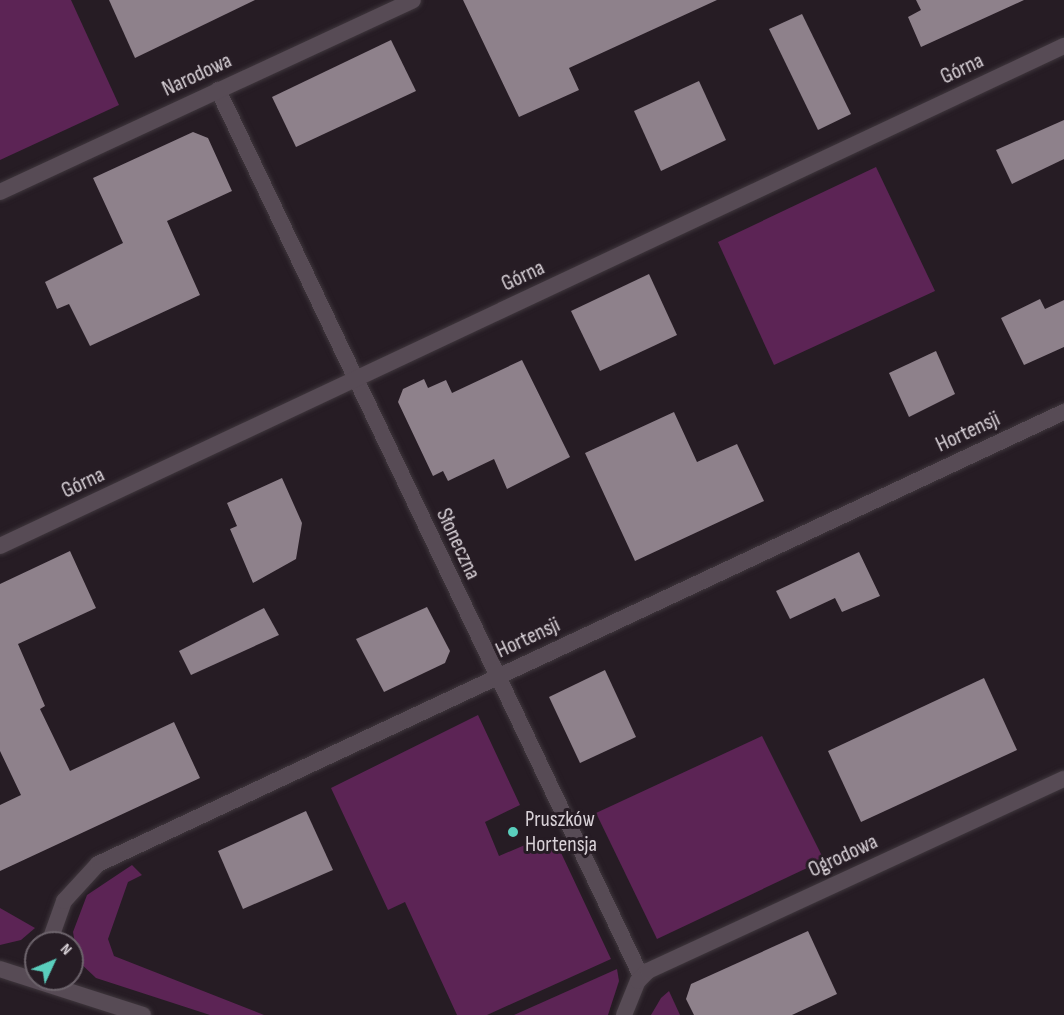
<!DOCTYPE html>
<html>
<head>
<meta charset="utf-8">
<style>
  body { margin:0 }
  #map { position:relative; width:1064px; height:1015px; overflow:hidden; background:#261c24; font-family:"Sofia Sans Condensed",sans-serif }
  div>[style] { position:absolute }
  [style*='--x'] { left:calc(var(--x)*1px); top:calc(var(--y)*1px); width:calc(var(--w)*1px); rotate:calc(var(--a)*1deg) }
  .green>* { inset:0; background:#5c2455 }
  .building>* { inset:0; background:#8e818b }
  .roads { filter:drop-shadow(0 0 2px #3f373d) drop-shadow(0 0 2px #3f373d) }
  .minor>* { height:16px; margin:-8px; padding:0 8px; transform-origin:8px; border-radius:8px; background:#574b55 }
  .tertiary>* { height:16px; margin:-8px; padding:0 8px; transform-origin:8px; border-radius:8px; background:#574b55 }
  .dots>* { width:16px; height:16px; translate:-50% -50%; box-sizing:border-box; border:3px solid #261c24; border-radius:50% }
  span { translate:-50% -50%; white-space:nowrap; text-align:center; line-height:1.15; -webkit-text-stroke:6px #261c24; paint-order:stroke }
  .street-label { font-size:22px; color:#d8d1d7 }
  .poi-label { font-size:22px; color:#d8d1d7 }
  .left { translate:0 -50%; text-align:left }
  .north { position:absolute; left:24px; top:931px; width:60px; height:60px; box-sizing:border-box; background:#261c24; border:2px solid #6d646c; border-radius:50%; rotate:46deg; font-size:16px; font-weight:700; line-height:24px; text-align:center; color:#d8d1d7 }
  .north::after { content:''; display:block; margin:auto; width:21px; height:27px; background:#5acebd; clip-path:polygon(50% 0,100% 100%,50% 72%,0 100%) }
</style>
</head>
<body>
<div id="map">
  <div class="green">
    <div style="clip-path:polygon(0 0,71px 0,119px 105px,0 160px)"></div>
    <div style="clip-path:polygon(876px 167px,935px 291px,774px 365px,718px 242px)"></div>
    <div style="clip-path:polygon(478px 715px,520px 805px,485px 822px,499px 856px,539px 839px,555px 840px,611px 959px,487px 1015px,457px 1015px,405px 902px,388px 910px,331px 788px)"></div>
    <div style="clip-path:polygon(762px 736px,824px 860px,657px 939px,596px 813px)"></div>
    <div style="clip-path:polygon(132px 865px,142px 875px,128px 882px,108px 939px,114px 956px,264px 1015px,210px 1015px,96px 978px,78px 961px,73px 932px,87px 895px)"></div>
    <div style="clip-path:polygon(0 908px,35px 928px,21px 940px,0 945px)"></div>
    <div style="clip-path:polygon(617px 969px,619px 981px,608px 1015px,514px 1015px)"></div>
    <div style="clip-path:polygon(669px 991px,680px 1015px,651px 1015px,661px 998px)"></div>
  </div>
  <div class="building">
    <div style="clip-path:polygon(109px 0,255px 0,135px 58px)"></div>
    <div style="clip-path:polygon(463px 0,717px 0,569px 68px,579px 90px,519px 117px)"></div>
    <div style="clip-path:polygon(916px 0,1024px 0,921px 47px,908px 17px,921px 10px)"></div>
    <div style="clip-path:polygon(802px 14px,851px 114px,818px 130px,769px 29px)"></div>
    <div style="clip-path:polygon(391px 40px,416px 91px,296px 147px,272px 97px)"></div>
    <div style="clip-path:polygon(699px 81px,726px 140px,661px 171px,634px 111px)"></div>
    <div style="clip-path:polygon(1064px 120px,1064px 159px,1012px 184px,996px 150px)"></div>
    <div style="clip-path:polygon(193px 132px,208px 138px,232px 191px,167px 221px,200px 295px,90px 346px,69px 304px,57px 309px,45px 282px,123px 243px,93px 178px)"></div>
    <div style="clip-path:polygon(649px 274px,677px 335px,600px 371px,571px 311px)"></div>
    <div style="clip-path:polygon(1040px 299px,1045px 309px,1064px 300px,1064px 347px,1024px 365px,1001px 318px)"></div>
    <div style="clip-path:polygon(936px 351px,955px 394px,909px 417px,889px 373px)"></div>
    <div style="clip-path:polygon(522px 360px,570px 457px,507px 489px,494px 459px,448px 481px,443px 471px,433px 476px,398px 402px,403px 389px,424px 379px,428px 388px,446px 380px,452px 393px)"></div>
    <div style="clip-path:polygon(674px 412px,697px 462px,737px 444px,764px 501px,635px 561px,585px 453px)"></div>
    <div style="clip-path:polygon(282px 478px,302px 523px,296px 559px,253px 583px,230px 529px,237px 526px,227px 503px)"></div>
    <div style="clip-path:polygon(70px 551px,96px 608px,18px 644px,45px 706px,40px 709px,70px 771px,174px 722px,200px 778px,0 871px,0 805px,21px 795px,0 751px,0 584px)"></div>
    <div style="clip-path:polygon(859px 552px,880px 596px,842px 612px,835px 598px,790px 619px,776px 591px)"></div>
    <div style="clip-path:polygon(427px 607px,450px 651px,445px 663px,384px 692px,356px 639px)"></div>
    <div style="clip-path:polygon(264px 608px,279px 635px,191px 675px,179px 651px)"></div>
    <div style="clip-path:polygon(605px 670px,636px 737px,580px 763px,549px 697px)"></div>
    <div style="clip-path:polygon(984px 678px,1017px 750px,861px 822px,828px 751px)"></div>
    <div style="clip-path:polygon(306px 811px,333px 870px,243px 909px,218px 851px)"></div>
    <div style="clip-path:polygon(808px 931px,837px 994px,792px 1015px,694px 1015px,686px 999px,691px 984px)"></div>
  </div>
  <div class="roads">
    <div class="minor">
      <div style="--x:218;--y:90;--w:982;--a:64.48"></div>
      <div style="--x:0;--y:192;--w:455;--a:-24.9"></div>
      <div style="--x:0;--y:546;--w:1176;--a:-25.17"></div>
      <div style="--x:49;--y:943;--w:45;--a:-70.3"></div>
      <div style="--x:64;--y:901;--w:50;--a:-47.4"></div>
      <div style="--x:98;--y:864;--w:1067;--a:-25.08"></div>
      <div style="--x:624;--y:1015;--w:37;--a:-68"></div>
      <div style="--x:638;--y:981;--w:14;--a:-45"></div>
      <div style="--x:648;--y:971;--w:458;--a:-24.8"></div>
    </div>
    <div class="tertiary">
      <div style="--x:0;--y:969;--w:150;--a:17.8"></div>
    </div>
  </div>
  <div class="dots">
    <div style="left:513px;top:832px;background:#5acebd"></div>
  </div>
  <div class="street-label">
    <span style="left:962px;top:69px;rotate:-25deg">Górna</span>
    <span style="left:197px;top:75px;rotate:-25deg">Narodowa</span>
    <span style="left:523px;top:276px;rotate:-25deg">Górna</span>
    <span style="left:968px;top:432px;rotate:-25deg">Hortensji</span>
    <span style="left:83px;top:483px;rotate:-25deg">Górna</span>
    <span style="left:458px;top:544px;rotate:65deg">Słoneczna</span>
    <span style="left:528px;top:638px;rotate:-25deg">Hortensji</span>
    <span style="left:843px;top:856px;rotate:-25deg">Ogrodowa</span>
  </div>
  <div class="poi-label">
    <span class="left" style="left:525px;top:832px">Pruszków<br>Hortensja</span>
  </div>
  <div class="north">N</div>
</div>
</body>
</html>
